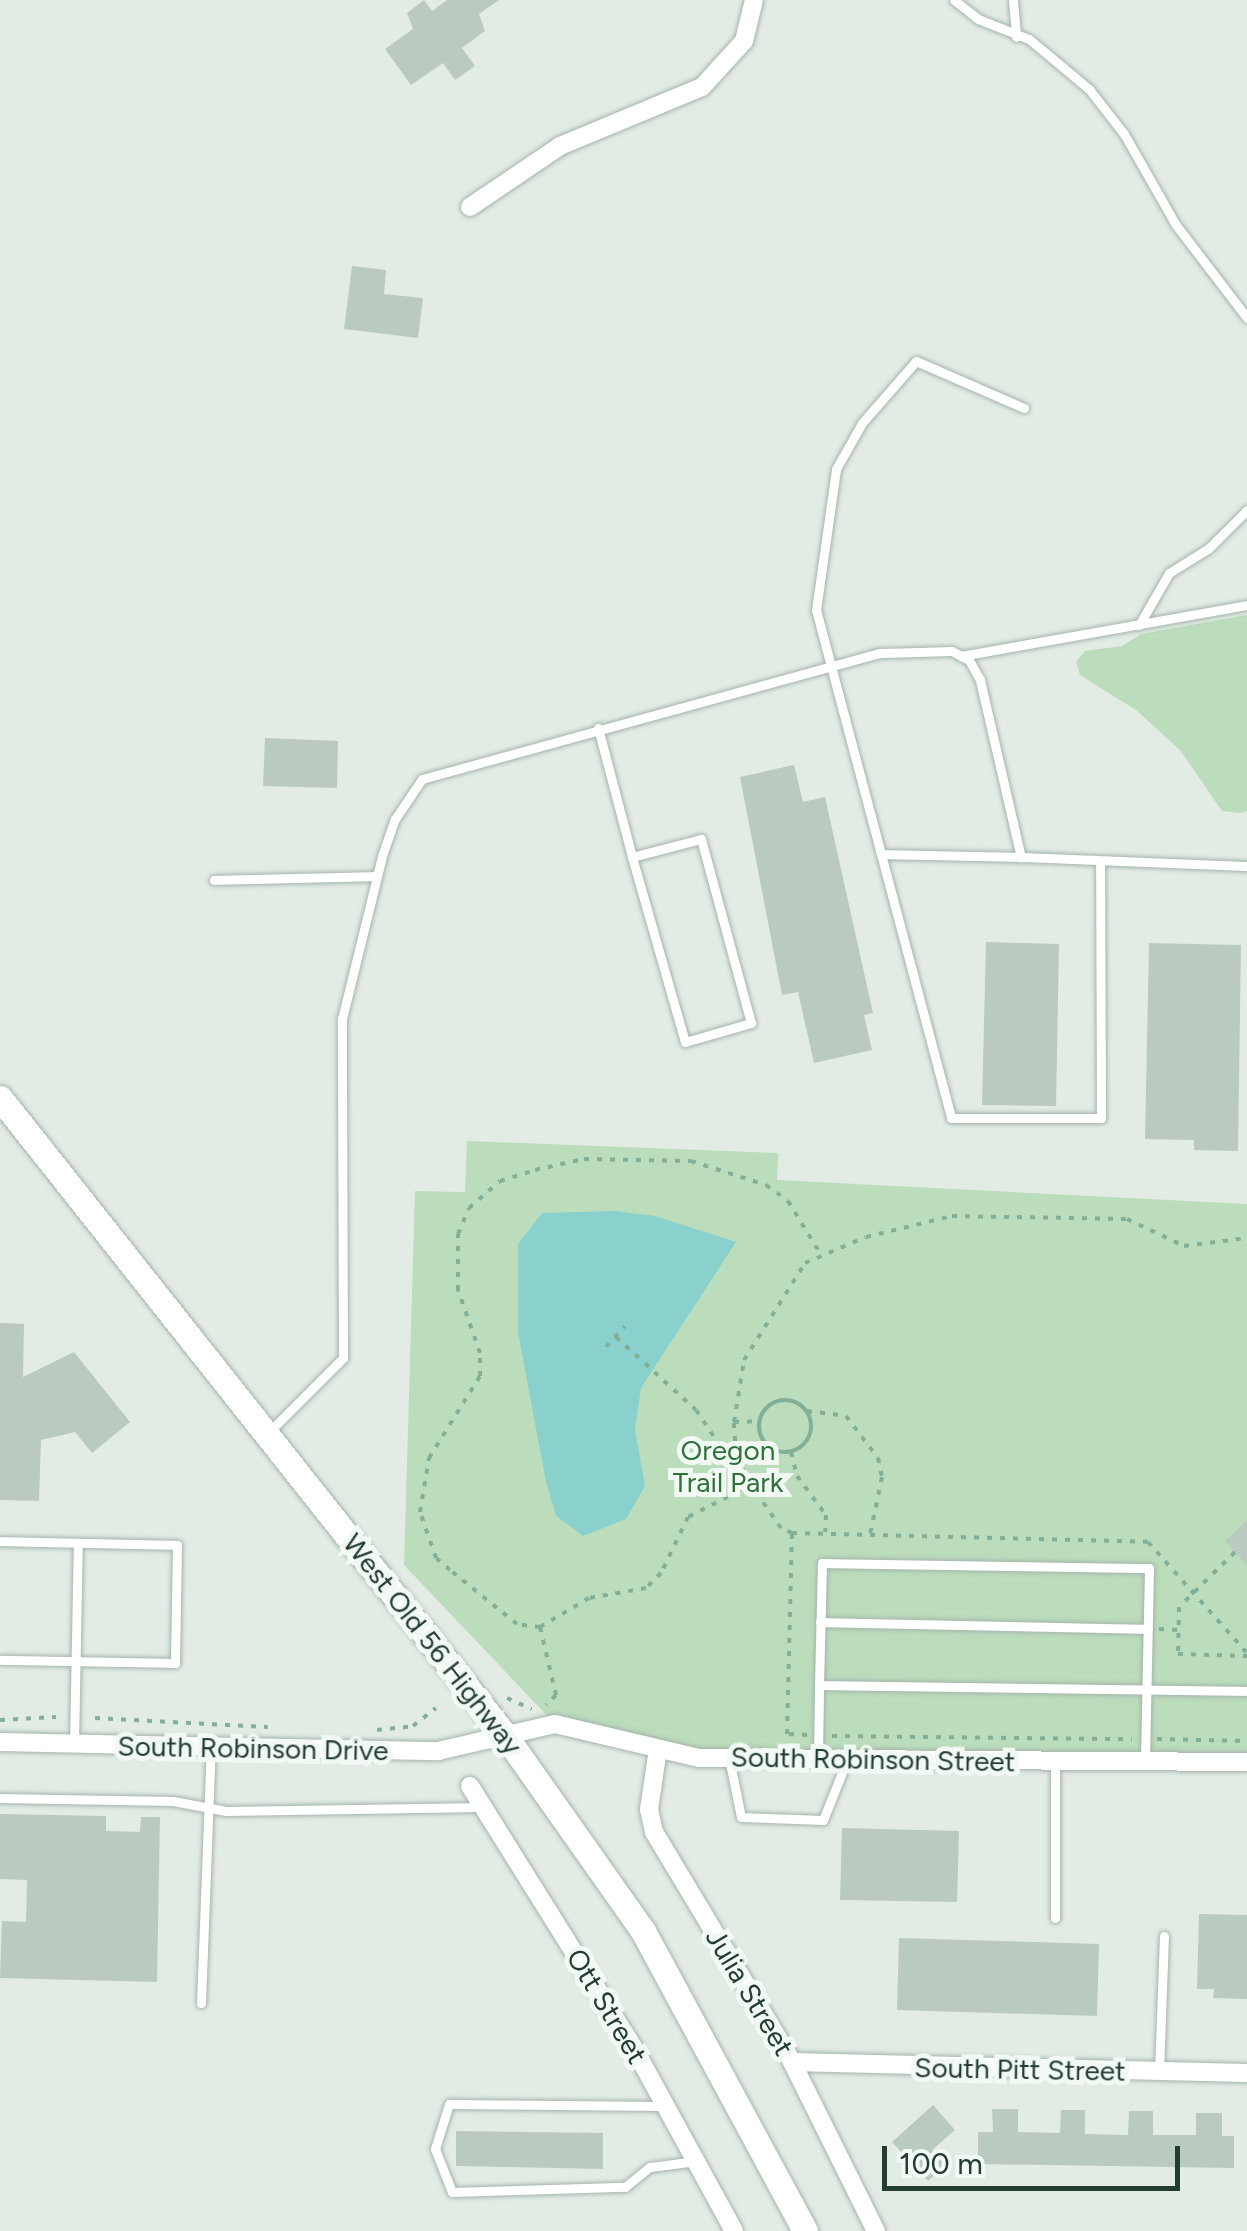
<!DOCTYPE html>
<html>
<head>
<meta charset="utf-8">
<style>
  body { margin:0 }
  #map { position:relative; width:1247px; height:2231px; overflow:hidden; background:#e2ece5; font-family:Figtree,sans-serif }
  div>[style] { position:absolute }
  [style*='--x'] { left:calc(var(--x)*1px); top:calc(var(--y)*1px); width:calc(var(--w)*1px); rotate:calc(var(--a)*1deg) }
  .green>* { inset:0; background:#bbddbc }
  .water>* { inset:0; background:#8ad0cc }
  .building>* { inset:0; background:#bacac0 }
  .path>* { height:4px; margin-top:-2px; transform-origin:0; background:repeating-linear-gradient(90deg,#82af97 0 5px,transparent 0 13px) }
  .path>.ring { margin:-2px; padding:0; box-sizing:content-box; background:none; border:4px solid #82af97; border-radius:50% }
  .roads { filter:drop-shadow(0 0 2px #a5b4ab) drop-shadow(0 0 2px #a5b4ab) }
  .lane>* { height:9px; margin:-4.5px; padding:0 4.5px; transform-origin:4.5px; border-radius:4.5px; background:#fff }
  .street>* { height:18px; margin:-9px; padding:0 9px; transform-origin:9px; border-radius:9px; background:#fff }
  .secondary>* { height:25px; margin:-12.5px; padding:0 12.5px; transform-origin:12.5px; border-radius:12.5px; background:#fff }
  span { translate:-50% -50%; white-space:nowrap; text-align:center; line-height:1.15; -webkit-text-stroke:10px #f2f8f4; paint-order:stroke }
  .park-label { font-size:28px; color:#2d7338 }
  .street-label { font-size:28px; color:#223d30 }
  .scale { position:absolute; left:882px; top:2146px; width:298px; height:45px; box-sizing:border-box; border:5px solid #223d30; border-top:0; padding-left:12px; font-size:30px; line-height:35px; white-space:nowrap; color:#223d30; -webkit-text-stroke:8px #f2f8f4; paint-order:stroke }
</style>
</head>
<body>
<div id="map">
  <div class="green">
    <div style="clip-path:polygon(1247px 615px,1247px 811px,1240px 813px,1222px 811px,1180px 750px,1136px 710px,1080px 675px,1076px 662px,1085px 651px,1122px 646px,1141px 634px)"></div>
    <div style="clip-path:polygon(467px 1141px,778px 1153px,777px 1180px,1247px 1204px,1247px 1762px,699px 1758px,555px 1724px,404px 1565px,415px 1191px,465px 1192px)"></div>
  </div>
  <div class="water">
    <div style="clip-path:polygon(614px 1211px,655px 1216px,736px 1242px,641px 1388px,635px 1430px,645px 1486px,626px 1519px,583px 1536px,556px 1516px,546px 1482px,518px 1332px,518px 1244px,542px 1213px)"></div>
  </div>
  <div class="building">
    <div style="clip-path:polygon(424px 0,432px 11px,447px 0,499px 0,479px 14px,485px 31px,462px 48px,475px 66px,455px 80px,443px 63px,411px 85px,385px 49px,413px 29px,407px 13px)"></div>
    <div style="clip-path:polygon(352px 266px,386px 270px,384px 294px,423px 298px,418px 338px,344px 329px)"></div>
    <div style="clip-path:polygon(265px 738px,338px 741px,337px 788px,263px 786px)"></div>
    <div style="clip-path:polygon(794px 765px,803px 802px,825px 797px,873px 1013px,864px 1015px,872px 1050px,814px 1063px,798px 992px,782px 995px,740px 777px)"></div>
    <div style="clip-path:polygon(986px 942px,1059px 944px,1056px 1106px,982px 1105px)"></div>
    <div style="clip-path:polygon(1149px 943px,1241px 945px,1238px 1151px,1194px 1150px,1194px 1140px,1145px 1139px)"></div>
    <div style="clip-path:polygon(0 1323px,24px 1324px,23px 1377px,74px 1352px,130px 1422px,92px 1453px,75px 1432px,41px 1440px,39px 1501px,0 1500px)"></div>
    <div style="clip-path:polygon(1247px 1520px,1247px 1565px,1225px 1541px)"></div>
    <div style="clip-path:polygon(0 1814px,106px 1816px,106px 1831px,140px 1832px,141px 1817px,160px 1817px,157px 1982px,0 1978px,2px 1921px,26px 1922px,27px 1880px,0 1879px)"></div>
    <div style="clip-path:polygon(842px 1828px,959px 1831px,957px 1902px,840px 1900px)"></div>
    <div style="clip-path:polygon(1199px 1914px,1247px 1915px,1247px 1999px,1213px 1998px,1214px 1989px,1197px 1989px)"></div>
    <div style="clip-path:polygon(899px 1938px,1099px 1944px,1097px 2016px,897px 2010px)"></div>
    <div style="clip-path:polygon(933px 2105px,955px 2130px,932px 2150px,946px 2165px,928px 2181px,892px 2142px)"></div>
    <div style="clip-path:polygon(992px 2109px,1018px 2109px,1018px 2132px,1060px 2133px,1061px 2110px,1085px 2110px,1085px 2134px,1128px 2135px,1129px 2111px,1153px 2111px,1153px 2135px,1196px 2135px,1196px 2113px,1222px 2113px,1222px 2136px,1234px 2136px,1234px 2168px,978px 2164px,978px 2132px,993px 2132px)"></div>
    <div style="clip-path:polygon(456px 2131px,603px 2133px,603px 2169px,456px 2166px)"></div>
  </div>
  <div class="path">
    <div style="--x:616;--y:1337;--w:108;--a:42.4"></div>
    <div style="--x:696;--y:1410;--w:52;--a:56"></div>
    <div style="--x:725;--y:1453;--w:11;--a:5"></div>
    <div style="--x:606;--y:1347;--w:28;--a:-48"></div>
    <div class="ring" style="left:759px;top:1400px;width:48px;height:48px"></div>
    <div style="--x:807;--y:1411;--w:39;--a:7"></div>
    <div style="--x:846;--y:1416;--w:53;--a:52.7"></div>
    <div style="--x:878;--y:1458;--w:19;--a:78"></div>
    <div style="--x:882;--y:1477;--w:59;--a:101.7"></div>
    <div style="--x:734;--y:1422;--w:25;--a:-2"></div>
    <div style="--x:791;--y:1452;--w:25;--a:76"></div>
    <div style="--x:797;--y:1476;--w:49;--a:53.4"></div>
    <div style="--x:826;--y:1515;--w:17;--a:93"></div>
    <div style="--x:751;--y:1485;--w:71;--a:153.1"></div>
    <div style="--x:688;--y:1517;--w:62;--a:115.7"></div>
    <div style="--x:661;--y:1573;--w:21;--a:135"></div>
    <div style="--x:646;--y:1588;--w:58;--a:170"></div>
    <div style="--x:589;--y:1598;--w:57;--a:149.4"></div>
    <div style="--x:540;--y:1627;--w:23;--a:-173"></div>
    <div style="--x:517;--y:1624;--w:86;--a:-141.1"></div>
    <div style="--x:450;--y:1570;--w:18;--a:-139"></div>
    <div style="--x:436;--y:1558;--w:49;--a:-109.2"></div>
    <div style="--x:420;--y:1512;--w:55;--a:-80.5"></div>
    <div style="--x:429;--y:1458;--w:97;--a:-58.1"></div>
    <div style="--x:480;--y:1376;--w:23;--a:-90"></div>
    <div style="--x:480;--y:1353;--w:67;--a:-109.2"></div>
    <div style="--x:458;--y:1290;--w:56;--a:-90"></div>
    <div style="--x:458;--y:1234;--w:28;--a:-67"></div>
    <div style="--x:469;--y:1208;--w:41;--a:-41.1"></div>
    <div style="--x:500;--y:1181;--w:37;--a:-17"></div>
    <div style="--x:535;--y:1170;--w:50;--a:-12.7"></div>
    <div style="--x:584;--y:1159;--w:107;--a:1.1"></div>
    <div style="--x:691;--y:1161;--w:79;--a:17.7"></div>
    <div style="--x:766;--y:1185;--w:27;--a:36"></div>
    <div style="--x:788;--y:1201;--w:61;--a:58.4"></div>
    <div style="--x:792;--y:1533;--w:356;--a:1.4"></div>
    <div style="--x:1148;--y:1542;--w:149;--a:48.3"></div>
    <div style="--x:1235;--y:1552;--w:78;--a:135.5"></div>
    <div style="--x:1179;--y:1607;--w:47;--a:91.2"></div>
    <div style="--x:1178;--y:1654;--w:69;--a:1.7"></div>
    <div style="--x:540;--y:1627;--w:70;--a:76.8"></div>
    <div style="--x:556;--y:1695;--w:14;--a:135"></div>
    <div style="--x:1159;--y:1629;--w:20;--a:3"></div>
    <div style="--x:507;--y:1698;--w:27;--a:24"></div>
    <div style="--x:95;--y:1718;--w:173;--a:3"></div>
    <div style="--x:0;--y:1720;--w:56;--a:-3.1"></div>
    <div style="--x:377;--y:1730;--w:36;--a:-6"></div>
    <div style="--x:413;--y:1726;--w:29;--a:-38"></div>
    <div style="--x:807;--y:1735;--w:20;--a:-177"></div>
    <div style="--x:787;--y:1734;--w:201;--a:-88.6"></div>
    <div style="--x:792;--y:1533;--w:12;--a:-156"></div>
    <div style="--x:781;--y:1528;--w:52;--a:-124.9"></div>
    <div style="--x:751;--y:1485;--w:34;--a:-116"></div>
    <div style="--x:736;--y:1454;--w:32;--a:-94"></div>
    <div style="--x:734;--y:1422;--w:63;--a:-80.8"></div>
    <div style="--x:744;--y:1360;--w:115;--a:-57.8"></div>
    <div style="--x:805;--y:1263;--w:66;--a:-23.1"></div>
    <div style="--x:866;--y:1237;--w:89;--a:-13.7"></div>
    <div style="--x:952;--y:1216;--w:175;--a:1"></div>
    <div style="--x:1127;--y:1219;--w:63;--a:25.3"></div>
    <div style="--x:1184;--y:1246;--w:64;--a:-7.2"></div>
    <div style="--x:832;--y:1736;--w:300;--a:0.6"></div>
    <div style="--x:1157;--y:1739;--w:90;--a:1.3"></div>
  </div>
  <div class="roads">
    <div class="lane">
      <div style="--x:954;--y:0;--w:31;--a:38"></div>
      <div style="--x:978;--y:19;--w:55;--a:21.4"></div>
      <div style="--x:1029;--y:39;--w:78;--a:39.8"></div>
      <div style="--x:1089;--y:89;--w:57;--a:52.1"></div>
      <div style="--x:1124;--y:134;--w:105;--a:60.3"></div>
      <div style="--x:1176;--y:225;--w:117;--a:52.6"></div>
      <div style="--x:1013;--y:0;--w:37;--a:85"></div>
      <div style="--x:1139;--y:625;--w:60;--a:-60"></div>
      <div style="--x:1169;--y:573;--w:47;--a:-32"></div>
      <div style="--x:1209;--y:548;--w:54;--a:-45"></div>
      <div style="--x:961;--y:656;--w:291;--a:-10.1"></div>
      <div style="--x:598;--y:728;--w:133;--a:75.2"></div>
      <div style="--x:632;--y:857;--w:192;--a:74"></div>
      <div style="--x:685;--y:1042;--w:69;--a:-16.1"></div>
      <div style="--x:751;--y:1023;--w:191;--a:-105.2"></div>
      <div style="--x:701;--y:839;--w:71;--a:165.4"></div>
      <div style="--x:881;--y:854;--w:273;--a:75.1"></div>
      <div style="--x:951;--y:1118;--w:150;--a:0"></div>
      <div style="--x:1101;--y:1118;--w:257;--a:-90.2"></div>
      <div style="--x:1021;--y:857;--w:140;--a:-178.8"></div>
      <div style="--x:881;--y:854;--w:253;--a:-104.9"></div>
      <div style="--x:816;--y:610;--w:142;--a:-81.9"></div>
      <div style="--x:836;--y:469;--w:53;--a:-60.5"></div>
      <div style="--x:862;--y:423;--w:82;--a:-48.9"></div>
      <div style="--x:916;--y:361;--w:118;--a:23.5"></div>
      <div style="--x:214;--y:880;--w:162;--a:-1.4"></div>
      <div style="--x:270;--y:1431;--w:103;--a:-45"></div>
      <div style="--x:343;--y:1358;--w:339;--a:-90.2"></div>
      <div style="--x:342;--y:1019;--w:168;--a:-76.2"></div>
      <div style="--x:382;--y:856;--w:39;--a:-71"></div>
      <div style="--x:395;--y:819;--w:48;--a:-56"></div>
      <div style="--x:422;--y:779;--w:476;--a:-15.4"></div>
      <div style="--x:881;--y:653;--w:71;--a:-1.6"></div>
      <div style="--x:952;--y:651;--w:19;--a:28"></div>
      <div style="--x:969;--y:660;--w:23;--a:61"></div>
      <div style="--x:980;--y:680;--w:182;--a:77"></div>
      <div style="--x:1021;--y:857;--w:226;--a:2.3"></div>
      <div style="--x:0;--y:1541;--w:177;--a:1.3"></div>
      <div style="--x:177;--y:1545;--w:118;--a:91"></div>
      <div style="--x:175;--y:1663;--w:175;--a:-179"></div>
      <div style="--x:820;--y:1622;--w:328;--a:1.2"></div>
      <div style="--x:819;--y:1685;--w:122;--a:-88.6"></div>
      <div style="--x:822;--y:1563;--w:327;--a:0.9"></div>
      <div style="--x:1149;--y:1568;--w:194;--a:91.2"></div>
      <div style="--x:74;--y:1744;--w:201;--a:-88.9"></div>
      <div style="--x:729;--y:1758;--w:60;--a:78.5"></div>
      <div style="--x:741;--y:1817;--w:82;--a:2.1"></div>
      <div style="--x:823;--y:1820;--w:65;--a:-68.2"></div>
      <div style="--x:818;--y:1759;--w:74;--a:-89.2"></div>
      <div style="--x:819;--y:1685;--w:428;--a:0.8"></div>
      <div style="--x:0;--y:1798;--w:173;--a:1"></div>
      <div style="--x:173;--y:1801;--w:54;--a:10.7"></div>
      <div style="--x:226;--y:1811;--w:258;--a:-0.9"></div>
      <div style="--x:1055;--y:1918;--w:157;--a:-90"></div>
      <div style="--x:201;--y:2003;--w:256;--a:-87.8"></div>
      <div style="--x:1159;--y:2072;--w:136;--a:-87.9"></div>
      <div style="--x:665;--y:2106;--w:216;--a:-179.5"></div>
      <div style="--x:449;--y:2104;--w:47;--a:107.3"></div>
      <div style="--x:435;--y:2149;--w:46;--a:68.4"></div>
      <div style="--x:452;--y:2192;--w:173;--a:-1.7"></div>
      <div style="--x:625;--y:2187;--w:32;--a:-39"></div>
      <div style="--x:650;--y:2167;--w:47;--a:-7.3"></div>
    </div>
    <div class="street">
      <div style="--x:470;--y:207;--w:109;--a:-34.1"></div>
      <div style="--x:560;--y:146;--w:154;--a:-22.6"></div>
      <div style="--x:702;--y:87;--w:62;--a:-47.6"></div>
      <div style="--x:744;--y:41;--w:42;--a:-76.3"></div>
      <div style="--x:0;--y:1742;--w:438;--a:1.2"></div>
      <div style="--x:438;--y:1751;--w:120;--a:-13"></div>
      <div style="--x:555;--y:1724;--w:148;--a:13.3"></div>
      <div style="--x:699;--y:1758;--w:548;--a:0.42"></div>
      <div style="--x:658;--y:1749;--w:61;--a:98.5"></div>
      <div style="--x:649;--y:1809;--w:24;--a:78"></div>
      <div style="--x:654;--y:1832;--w:268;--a:59"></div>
      <div style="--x:792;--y:2062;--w:189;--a:63.6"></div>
      <div style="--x:470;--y:1786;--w:314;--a:58"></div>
      <div style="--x:636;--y:2052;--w:204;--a:61.3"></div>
      <div style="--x:792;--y:2062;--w:455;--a:1.4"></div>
    </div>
    <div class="secondary">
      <div style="--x:0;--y:1098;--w:811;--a:51.6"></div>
      <div style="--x:504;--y:1734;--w:241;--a:54.8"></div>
      <div style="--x:643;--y:1931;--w:341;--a:61.6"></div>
    </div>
  </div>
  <div class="park-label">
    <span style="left:728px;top:1466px">Oregon<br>Trail Park</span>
  </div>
  <div class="street-label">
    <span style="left:433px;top:1644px;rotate:52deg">West Old 56 Highway</span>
    <span style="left:253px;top:1748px;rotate:1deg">South Robinson Drive</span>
    <span style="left:873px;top:1759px;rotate:1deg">South Robinson Street</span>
    <span style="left:750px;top:1992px;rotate:59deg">Julia Street</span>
    <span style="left:607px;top:2006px;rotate:59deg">Ott Street</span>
    <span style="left:1020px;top:2069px;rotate:1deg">South Pitt Street</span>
  </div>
  <div class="scale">100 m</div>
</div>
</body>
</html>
